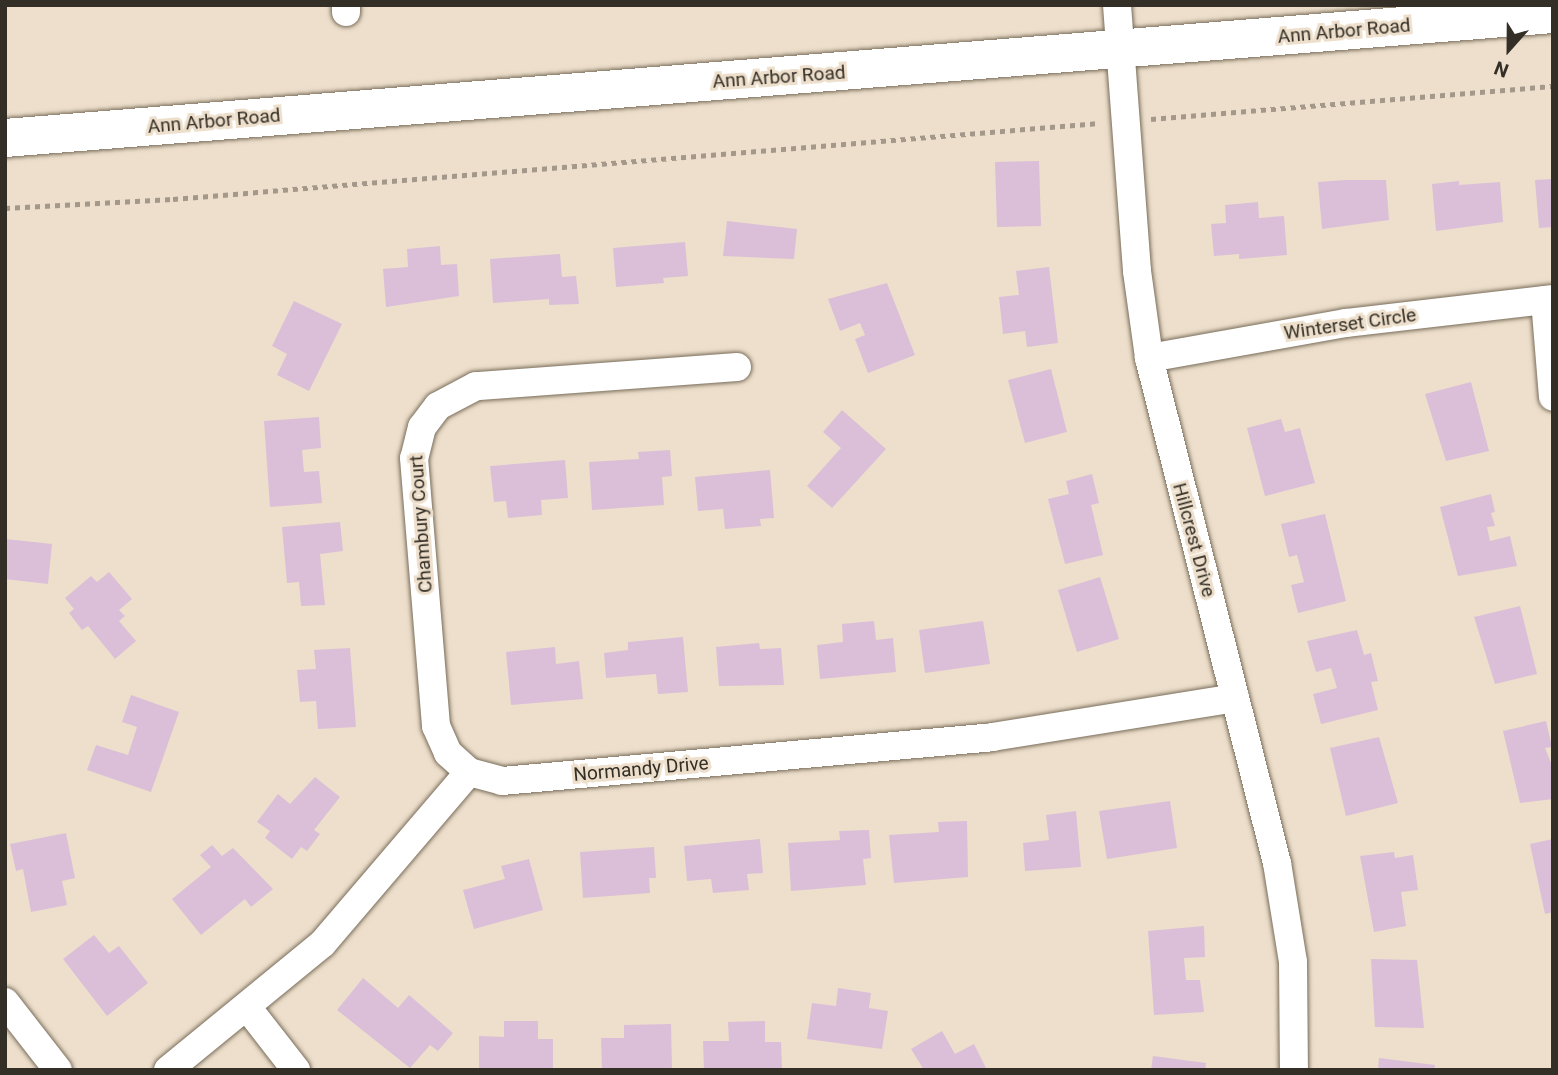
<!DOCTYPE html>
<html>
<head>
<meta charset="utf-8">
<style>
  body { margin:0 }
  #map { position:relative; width:1558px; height:1075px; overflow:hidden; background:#eddfcb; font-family:Roboto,sans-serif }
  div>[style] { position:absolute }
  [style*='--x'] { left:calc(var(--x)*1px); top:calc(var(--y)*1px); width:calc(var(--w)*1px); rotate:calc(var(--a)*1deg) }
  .building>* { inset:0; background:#dbbfd8 }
  .path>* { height:4.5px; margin-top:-2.25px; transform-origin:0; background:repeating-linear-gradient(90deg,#a39889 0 5px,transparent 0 10px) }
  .roads { filter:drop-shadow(0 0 2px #796d5b) drop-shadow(0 0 2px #796d5b) }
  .street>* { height:28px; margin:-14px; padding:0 14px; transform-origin:14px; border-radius:14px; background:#fff }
  .secondary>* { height:38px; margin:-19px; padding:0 19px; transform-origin:19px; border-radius:19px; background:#fff }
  span { translate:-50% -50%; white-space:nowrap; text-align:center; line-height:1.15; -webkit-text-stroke:6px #eddfcb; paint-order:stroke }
  .street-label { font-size:19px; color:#332e26 }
  .frame { position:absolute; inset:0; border:7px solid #332e26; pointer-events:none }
  .north { position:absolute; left:1474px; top:14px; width:70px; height:70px; -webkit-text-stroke:5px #eddfcb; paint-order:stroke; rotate:201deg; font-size:19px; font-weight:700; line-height:28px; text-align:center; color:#332e26 }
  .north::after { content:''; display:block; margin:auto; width:24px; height:32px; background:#332e26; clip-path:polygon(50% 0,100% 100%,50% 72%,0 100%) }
</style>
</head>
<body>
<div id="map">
  <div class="building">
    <div style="clip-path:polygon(1039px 161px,1041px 226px,997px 227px,995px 162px)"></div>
    <div style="clip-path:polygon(1553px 179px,1553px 227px,1539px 228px,1535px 180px)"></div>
    <div style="clip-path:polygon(1345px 180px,1386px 180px,1389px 220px,1322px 229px,1318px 182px)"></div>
    <div style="clip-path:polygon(1459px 181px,1459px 185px,1500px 182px,1503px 222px,1436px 231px,1432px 184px)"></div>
    <div style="clip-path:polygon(1258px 202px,1259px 218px,1284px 216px,1287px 255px,1239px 259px,1239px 254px,1214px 256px,1211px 224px,1226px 223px,1225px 205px)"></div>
    <div style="clip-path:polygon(727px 221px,797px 229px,794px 259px,723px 256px)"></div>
    <div style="clip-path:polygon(685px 242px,688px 276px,663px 278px,664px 283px,616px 287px,613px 248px)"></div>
    <div style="clip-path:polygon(440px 246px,441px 265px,457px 264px,459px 296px,386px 307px,383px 269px,408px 267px,407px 249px)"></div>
    <div style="clip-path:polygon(560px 254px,562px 277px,576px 276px,579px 304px,549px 305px,549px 299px,493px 303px,490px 259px)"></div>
    <div style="clip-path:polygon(1049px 267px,1058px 343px,1027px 347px,1025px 331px,1003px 334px,999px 297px,1019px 295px,1016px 271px)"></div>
    <div style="clip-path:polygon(887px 283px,915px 355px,868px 373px,855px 339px,865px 335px,860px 323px,840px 331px,828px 299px)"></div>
    <div style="clip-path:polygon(294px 301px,342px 324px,309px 391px,277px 375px,287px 354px,272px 346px)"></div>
    <div style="clip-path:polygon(1051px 369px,1067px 432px,1025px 443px,1008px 380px)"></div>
    <div style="clip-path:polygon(1471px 382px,1489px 451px,1446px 461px,1425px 394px)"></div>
    <div style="clip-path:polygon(842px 410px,886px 449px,832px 508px,807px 486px,841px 448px,823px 432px)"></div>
    <div style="clip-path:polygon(319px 417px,321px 448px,302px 450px,304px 472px,319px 471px,322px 503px,270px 507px,264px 421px)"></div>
    <div style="clip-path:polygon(1281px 419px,1285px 432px,1300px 428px,1315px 483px,1265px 496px,1247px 428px)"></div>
    <div style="clip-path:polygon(670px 450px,672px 476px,662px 477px,664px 505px,592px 510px,589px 462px,639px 459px,638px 452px)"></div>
    <div style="clip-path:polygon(565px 460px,568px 498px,541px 500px,542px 515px,508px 518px,506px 501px,494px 502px,490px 466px)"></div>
    <div style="clip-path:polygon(770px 470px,774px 518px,760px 519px,761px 526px,725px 529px,723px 509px,698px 511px,695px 477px)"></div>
    <div style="clip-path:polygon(1092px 474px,1099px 503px,1091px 505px,1103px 555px,1065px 564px,1048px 499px,1069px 494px,1066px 481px)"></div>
    <div style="clip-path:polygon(1491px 494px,1495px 512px,1491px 513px,1495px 526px,1487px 527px,1490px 541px,1510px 536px,1517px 566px,1458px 576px,1440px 507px)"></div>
    <div style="clip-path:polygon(1325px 514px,1346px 601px,1298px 613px,1291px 585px,1304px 582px,1297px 555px,1289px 557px,1281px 524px)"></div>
    <div style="clip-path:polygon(340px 522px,343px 551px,320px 554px,325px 605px,301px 606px,299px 582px,287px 583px,282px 527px)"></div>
    <div style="clip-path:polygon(5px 539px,52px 544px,48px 584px,5px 579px)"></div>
    <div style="clip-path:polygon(109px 572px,132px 599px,119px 610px,125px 616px,119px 621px,136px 641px,115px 659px,88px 626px,82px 630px,69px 613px,74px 609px,65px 598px,91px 576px,97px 582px)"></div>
    <div style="clip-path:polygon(1100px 577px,1119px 639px,1077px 652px,1058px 590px)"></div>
    <div style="clip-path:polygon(1520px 606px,1537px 674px,1495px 684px,1474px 617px)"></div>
    <div style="clip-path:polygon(874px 621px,876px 640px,893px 638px,896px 672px,820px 679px,817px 645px,843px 642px,842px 624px)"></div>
    <div style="clip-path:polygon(983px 621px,990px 664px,925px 673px,919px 630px)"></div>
    <div style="clip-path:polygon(1357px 630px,1364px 655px,1371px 653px,1378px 681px,1371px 682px,1378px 710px,1321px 724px,1313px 694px,1337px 688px,1331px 668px,1316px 672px,1307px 641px)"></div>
    <div style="clip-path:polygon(683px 637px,688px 692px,658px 694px,656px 674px,606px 678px,604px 653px,628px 650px,628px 642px)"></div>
    <div style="clip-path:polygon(759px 643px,760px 649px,781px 648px,784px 685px,719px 686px,716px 647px)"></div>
    <div style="clip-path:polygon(555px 647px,556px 664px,579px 661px,583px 699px,511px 705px,506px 652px)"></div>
    <div style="clip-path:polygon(350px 648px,356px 727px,318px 729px,316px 701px,300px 702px,297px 670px,316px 669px,314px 650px)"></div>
    <div style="clip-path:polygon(131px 695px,179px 712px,151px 792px,87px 770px,96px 745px,128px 755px,137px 727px,122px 722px)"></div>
    <div style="clip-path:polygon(1546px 721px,1552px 747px,1545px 748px,1553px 768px,1553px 799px,1520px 803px,1503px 731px)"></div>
    <div style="clip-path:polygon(1379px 737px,1398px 803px,1346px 816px,1330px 748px)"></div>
    <div style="clip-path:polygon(315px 777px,340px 797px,314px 830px,320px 834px,307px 851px,301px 847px,292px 859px,265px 838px,270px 831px,257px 822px,278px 794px,290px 804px)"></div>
    <div style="clip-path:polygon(1170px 801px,1177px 848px,1107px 859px,1099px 811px)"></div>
    <div style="clip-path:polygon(1076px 811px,1081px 867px,1025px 871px,1023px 843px,1049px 840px,1046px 815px)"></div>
    <div style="clip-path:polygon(967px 821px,968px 877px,894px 883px,889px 835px,939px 832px,938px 822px)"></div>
    <div style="clip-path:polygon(869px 830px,871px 858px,863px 859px,866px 885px,791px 891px,788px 843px,840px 840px,839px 831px)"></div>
    <div style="clip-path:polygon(66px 833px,75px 878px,62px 881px,67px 905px,31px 912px,23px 869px,16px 871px,10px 844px)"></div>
    <div style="clip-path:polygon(760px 839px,763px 873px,747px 874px,749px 890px,713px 893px,711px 879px,687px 881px,684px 846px)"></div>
    <div style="clip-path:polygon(1553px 839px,1553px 912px,1545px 914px,1530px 844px)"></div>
    <div style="clip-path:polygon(212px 845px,222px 856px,233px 848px,273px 889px,251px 907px,245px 899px,201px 935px,172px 899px,211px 867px,200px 855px)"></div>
    <div style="clip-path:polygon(654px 847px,656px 878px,649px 878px,650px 893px,583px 898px,580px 852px)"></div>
    <div style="clip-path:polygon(1394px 852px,1395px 858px,1413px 855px,1418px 890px,1401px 892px,1406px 926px,1374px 932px,1360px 856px)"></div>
    <div style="clip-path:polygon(529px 859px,543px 910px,474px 929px,463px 890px,505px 879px,501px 866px)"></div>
    <div style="clip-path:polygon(1204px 926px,1205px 957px,1184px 958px,1186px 980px,1200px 980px,1204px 1012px,1154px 1015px,1148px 931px)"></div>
    <div style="clip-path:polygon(94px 935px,109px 953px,119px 946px,148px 983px,107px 1016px,63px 959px)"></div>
    <div style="clip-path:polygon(1371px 959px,1417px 960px,1424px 1028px,1375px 1027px)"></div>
    <div style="clip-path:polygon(363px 978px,398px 1008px,409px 995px,453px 1033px,438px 1051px,430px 1045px,410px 1068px,337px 1010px)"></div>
    <div style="clip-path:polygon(838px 988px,871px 993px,869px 1008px,888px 1011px,882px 1049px,807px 1039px,812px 1003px,836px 1006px)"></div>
    <div style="clip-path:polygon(504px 1021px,538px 1021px,538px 1039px,553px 1039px,553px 1070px,479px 1070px,479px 1036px,504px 1037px)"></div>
    <div style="clip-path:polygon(765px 1021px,765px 1042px,781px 1042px,782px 1070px,704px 1070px,703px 1041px,729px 1041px,728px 1022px)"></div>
    <div style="clip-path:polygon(671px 1024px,672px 1070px,602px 1070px,601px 1038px,624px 1038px,624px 1025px)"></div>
    <div style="clip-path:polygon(942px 1031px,955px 1054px,974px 1044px,987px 1070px,924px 1070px,911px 1049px)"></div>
    <div style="clip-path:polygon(1153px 1056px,1206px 1063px,1205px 1070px,1151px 1070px)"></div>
    <div style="clip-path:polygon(1379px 1058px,1435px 1065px,1434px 1070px,1378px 1070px)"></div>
  </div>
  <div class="path">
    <div style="--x:1151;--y:119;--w:403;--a:-4.7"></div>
    <div style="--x:5;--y:208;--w:168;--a:-3.1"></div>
    <div style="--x:173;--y:199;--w:930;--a:-4.69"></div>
  </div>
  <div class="roads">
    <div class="street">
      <div style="--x:346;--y:5;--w:7;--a:90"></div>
      <div style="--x:1117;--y:5;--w:267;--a:85.7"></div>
      <div style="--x:1137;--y:271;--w:88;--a:82.1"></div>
      <div style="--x:1149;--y:358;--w:521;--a:75.78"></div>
      <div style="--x:1277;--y:863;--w:100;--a:80.8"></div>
      <div style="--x:1293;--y:962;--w:108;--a:89.5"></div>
      <div style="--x:1545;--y:300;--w:97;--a:85.3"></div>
      <div style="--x:1149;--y:358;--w:200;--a:-10.1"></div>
      <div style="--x:1346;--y:323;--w:208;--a:-6.6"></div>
      <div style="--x:737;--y:367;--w:262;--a:175.8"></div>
      <div style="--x:476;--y:386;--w:43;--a:152.2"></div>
      <div style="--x:438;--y:406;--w:26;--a:127"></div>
      <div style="--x:422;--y:427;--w:32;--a:104"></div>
      <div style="--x:414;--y:458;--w:269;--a:85.3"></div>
      <div style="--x:436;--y:726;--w:30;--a:66"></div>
      <div style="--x:448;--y:753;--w:28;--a:42"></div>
      <div style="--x:469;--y:772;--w:34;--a:15"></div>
      <div style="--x:502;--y:781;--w:492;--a:-5.1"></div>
      <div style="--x:992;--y:737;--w:246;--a:-9.1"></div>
      <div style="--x:5;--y:1002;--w:86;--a:52.1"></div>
      <div style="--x:247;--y:1007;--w:80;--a:52.1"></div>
      <div style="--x:168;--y:1070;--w:200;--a:-39.3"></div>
      <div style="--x:323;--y:943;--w:225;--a:-49.5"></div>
    </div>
    <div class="secondary">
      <div style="--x:5;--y:138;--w:1553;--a:-4.58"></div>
    </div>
  </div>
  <div class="street-label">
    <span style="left:1344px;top:31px;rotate:-5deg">Ann Arbor Road</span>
    <span style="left:779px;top:77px;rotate:-4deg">Ann Arbor Road</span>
    <span style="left:214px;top:121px;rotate:-5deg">Ann Arbor Road</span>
    <span style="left:1350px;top:324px;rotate:-8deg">Winterset Circle</span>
    <span style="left:421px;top:524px;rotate:-94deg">Chambury Court</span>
    <span style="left:1194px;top:540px;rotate:75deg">Hillcrest Drive</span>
    <span style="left:641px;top:769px;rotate:-5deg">Normandy Drive</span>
  </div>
  <div class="frame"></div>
  <div class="north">N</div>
</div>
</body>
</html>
